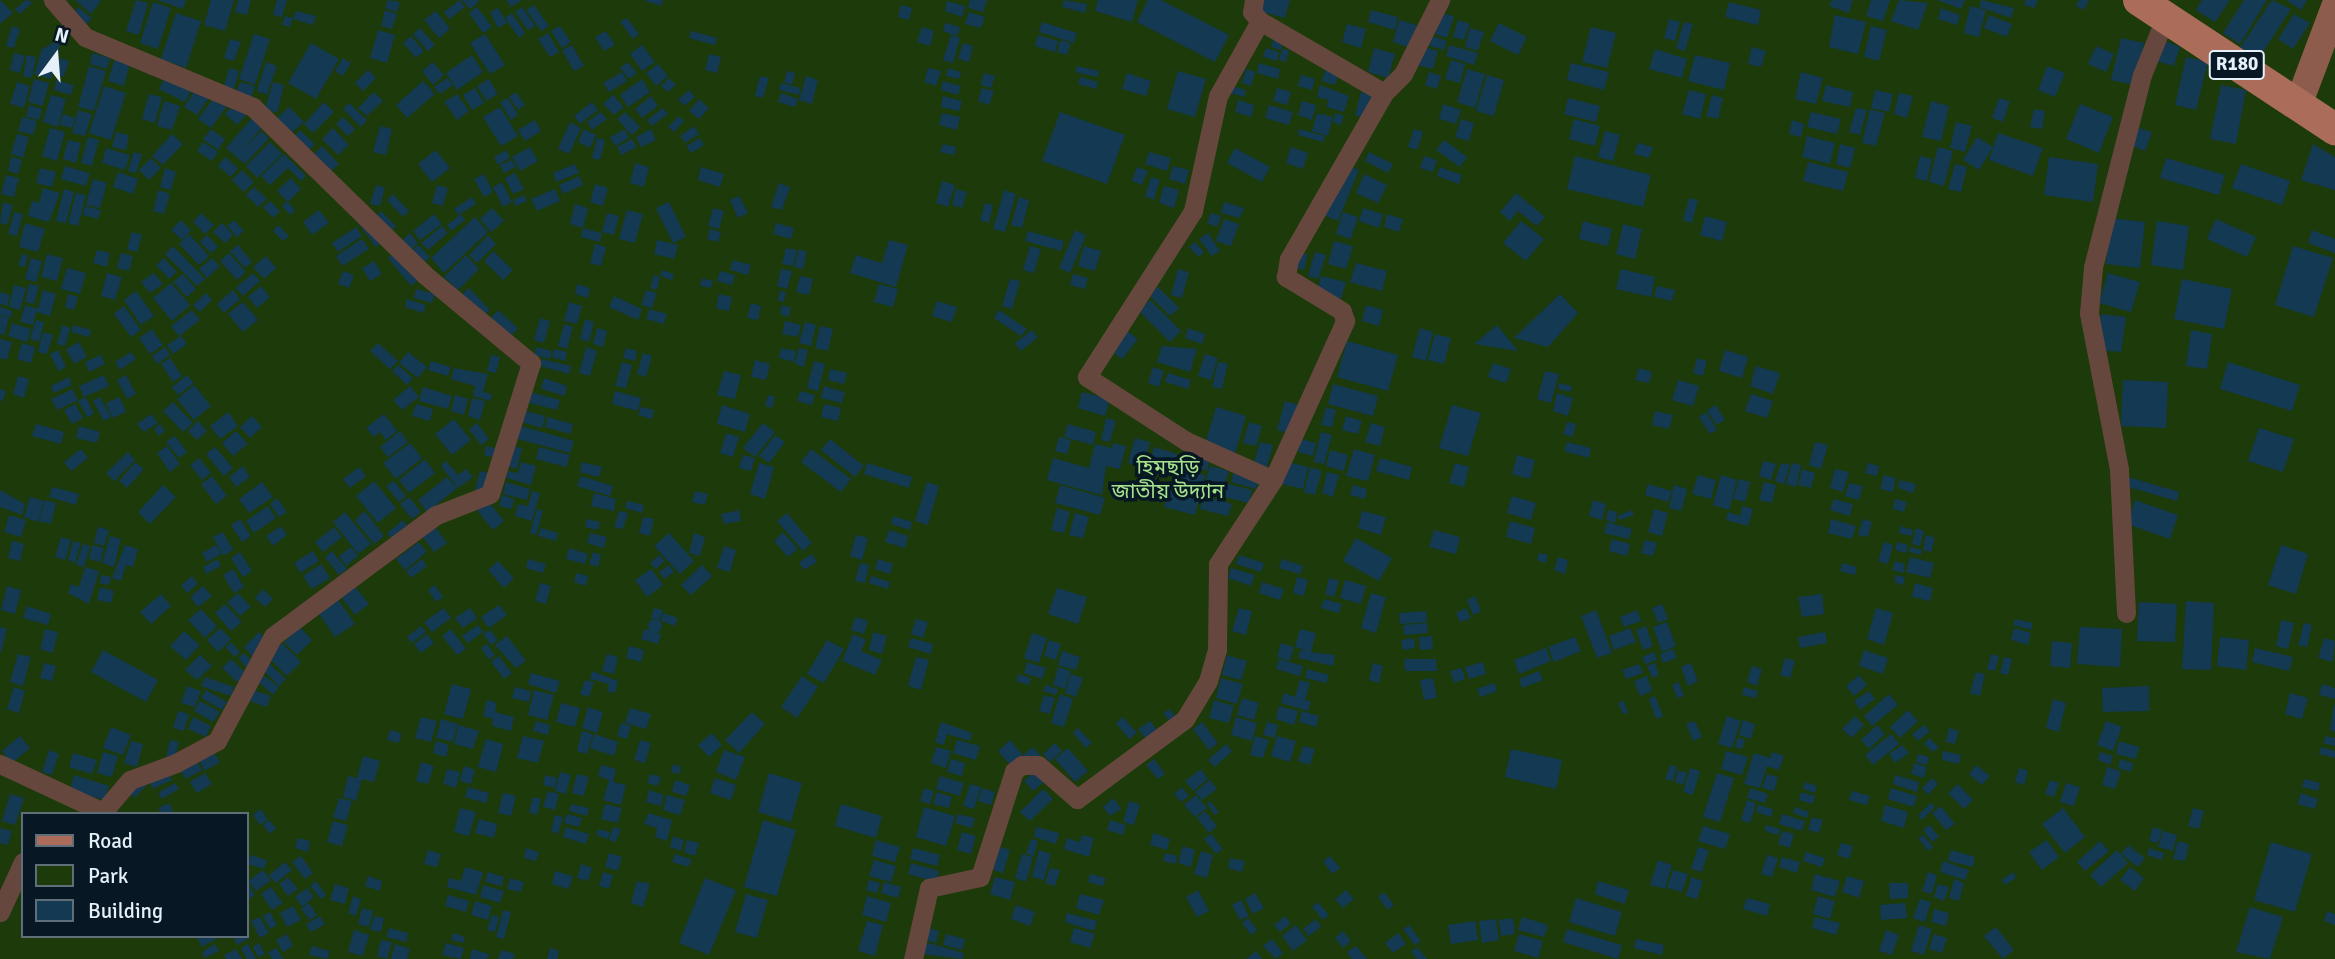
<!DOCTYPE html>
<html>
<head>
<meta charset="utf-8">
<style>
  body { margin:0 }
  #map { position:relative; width:2335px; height:959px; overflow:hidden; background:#10222e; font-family:Signika,"Noto Sans Bengali",sans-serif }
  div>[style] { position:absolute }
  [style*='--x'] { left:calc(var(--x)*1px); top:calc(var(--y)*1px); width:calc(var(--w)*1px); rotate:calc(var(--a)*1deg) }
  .green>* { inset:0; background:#1c3a0a }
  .building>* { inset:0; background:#143952 }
  .round { border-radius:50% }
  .street>* { height:19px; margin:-9.5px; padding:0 9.5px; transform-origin:9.5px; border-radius:9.5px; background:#66473d }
  .secondary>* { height:28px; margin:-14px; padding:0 14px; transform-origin:14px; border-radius:14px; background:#8d5c4d }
  .primary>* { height:32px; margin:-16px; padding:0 16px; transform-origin:16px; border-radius:16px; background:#ab6d59 }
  span { translate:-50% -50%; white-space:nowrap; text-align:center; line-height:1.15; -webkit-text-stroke:7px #071824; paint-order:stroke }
  .shield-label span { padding:2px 5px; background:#071824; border:2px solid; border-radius:5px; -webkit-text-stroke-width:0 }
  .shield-label { font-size:19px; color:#e5f0f9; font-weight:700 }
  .park-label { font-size:21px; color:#a6e28b }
  .legend { position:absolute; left:21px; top:812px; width:228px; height:126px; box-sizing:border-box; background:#071824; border:2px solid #606e79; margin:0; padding:9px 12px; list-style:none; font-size:21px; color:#e5f0f9 }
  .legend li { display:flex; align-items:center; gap:14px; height:35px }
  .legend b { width:35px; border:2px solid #606e79 }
  .north { position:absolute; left:21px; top:21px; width:70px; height:70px; -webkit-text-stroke:5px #071824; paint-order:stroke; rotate:16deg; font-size:19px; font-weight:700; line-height:28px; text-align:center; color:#e5f0f9 }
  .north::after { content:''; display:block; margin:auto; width:24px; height:32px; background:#e5f0f9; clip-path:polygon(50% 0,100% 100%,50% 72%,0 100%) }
</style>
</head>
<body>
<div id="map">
  <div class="green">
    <div style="clip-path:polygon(evenodd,0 0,2335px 0,2335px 959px,0 959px,0 0,23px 814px,247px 814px,247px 936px,23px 936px,23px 814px)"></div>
  </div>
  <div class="building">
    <div style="clip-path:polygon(0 0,13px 13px,0 24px)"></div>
    <div style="clip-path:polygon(26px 0,33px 2px,20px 14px,15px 9px)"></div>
    <div style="clip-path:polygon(75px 0,99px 0,101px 1px,91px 14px)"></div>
    <div style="clip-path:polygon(136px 0,148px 3px,139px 35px,126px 31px)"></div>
    <div style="clip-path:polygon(157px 0,186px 0,183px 9px)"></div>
    <div style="clip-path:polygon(211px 0,234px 0,225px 31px,204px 25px)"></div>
    <div style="clip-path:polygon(238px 0,251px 0,247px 15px,235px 12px)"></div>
    <div style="clip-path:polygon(277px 0,287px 0,282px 17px,273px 15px)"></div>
    <div style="clip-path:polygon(388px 0,400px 2px,397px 12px,385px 8px)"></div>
    <div style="clip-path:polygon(460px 0,465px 7px,449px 19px,444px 12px)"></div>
    <div style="clip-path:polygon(462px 0,477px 0,479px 2px,470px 9px)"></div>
    <div style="clip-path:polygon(506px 0,522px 0,511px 7px)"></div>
    <div style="clip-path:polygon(643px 0,663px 0,661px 6px)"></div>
    <div style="clip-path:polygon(970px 0,987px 0,983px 12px,968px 8px)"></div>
    <div style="clip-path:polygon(1064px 0,1087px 4px,1085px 13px,1062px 7px)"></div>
    <div style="clip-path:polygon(1098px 0,1138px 0,1132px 22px,1095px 11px)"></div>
    <div style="clip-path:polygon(1148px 0,1161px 0,1229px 35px,1215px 62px,1137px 22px)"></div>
    <div style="clip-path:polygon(1262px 0,1290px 0,1285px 18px,1259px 11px)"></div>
    <div style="clip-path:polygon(1832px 0,1853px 0,1849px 13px,1829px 6px)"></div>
    <div style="clip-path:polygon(1871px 0,1890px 0,1883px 21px,1866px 16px)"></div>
    <div style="clip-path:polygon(1899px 0,1928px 3px,1918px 30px,1891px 21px)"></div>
    <div style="clip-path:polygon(1937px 0,1965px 0,1961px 9px)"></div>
    <div style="clip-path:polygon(1981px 0,2014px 8px,2011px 18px,1979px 7px)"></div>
    <div style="clip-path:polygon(2026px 0,2038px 0,2035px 8px,2024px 5px)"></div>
    <div style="clip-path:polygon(2079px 0,2089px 0,2084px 10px,2076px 6px)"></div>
    <div style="clip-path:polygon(2202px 0,2230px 0,2215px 22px,2196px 10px)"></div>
    <div style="clip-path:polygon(2244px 0,2267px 0,2240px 44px,2223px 33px)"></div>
    <div style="clip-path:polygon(2272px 0,2291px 9px,2257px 61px,2239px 49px)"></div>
    <div style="clip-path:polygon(2286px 0,2307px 0,2301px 10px)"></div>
    <div style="clip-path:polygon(947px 1px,965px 6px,962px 17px,945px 11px)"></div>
    <div style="clip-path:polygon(153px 2px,171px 8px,158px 49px,140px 43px)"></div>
    <div style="clip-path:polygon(1729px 2px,1761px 10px,1758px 25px,1725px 17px)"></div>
    <div style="clip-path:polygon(534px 5px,549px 26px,541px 31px,526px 10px)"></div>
    <div style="clip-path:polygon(901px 5px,912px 8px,909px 20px,898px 17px)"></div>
    <div style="clip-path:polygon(1970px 6px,1986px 10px,1979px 37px,1964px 33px)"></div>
    <div style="clip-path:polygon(78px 7px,92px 18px,84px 27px,70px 16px)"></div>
    <div style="clip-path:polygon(477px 7px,492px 27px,483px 33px,469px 13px)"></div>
    <div style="clip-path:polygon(522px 7px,535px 26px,528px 30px,515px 12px)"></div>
    <div style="clip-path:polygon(498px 8px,507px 23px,498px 28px,490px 12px)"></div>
    <div style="clip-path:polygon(1941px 8px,1960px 15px,1957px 25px,1938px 19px)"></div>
    <div style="clip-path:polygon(385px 10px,397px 14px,392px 29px,381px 26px)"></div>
    <div style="clip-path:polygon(1371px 10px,1398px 17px,1395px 30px,1368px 22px)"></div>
    <div style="clip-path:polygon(296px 11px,316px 16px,313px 25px,293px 19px)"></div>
    <div style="clip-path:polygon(436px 11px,450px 29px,439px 38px,424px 20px)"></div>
    <div style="clip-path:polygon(969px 12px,985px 17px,981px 28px,965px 24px)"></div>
    <div style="clip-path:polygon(176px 13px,201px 21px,186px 68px,161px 59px)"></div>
    <div style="clip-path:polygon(512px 13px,525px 33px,519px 38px,505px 18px)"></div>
    <div style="clip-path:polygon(1441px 13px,1454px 16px,1447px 38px,1435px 34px)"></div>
    <div style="clip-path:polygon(2294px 14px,2310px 23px,2293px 49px,2278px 39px)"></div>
    <div style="clip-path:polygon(1835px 15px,1866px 22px,1858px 54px,1829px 47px)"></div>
    <div style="clip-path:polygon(1989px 15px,2012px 24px,2007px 37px,1984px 28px)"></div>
    <div style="clip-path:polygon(285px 16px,293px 18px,290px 27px,282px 25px)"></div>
    <div style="clip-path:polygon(627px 18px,639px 34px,633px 39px,620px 22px)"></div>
    <div style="clip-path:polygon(1669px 19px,1680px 22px,1675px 41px,1664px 38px)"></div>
    <div style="clip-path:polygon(1399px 20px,1417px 25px,1411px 48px,1393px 42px)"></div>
    <div style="clip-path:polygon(1458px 20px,1470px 24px,1464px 40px,1453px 37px)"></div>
    <div style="clip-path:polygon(1042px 22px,1077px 33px,1074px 43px,1039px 32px)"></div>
    <div style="clip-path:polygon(1684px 22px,1693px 24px,1685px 51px,1676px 48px)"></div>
    <div style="clip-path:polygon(945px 23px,960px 27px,957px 36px,943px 31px)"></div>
    <div style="clip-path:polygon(1499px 23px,1527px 37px,1518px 55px,1490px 41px)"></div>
    <div style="clip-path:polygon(1347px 24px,1366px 29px,1361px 48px,1342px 42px)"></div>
    <div style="clip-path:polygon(12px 26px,20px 29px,14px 48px,6px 46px)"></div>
    <div style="clip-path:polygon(560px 26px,571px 42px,562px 48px,551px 31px)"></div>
    <div style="clip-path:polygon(1871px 26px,1887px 30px,1879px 61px,1864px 57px)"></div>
    <div style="clip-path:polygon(922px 27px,934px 31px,930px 46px,917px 42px)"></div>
    <div style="clip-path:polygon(1591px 27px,1616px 33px,1607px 68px,1582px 62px)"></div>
    <div style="clip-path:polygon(420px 28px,435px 45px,428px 51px,413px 34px)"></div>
    <div style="clip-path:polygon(1470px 28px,1484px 32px,1478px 51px,1465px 47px)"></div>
    <div style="clip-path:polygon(378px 30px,395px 35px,387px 63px,370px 58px)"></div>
    <div style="clip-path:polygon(606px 31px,615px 45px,604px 51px,595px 37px)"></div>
    <div style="clip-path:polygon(691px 31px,717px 38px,715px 45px,689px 38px)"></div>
    <div style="clip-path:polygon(548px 33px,559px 52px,550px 57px,538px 39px)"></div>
    <div style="clip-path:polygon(254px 34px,270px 39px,255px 85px,239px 79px)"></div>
    <div style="clip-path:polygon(485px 34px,505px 65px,490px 74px,470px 43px)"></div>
    <div style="clip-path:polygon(951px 35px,960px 38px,953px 63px,943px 60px)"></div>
    <div style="clip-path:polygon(1038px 35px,1058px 41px,1055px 52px,1035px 46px)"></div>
    <div style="clip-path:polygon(1429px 35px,1447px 41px,1444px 50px,1426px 45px)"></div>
    <div style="clip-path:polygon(411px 36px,424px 51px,416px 58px,403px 43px)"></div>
    <div style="clip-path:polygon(62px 38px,51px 79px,34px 74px,42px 49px)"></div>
    <div style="clip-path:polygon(2121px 38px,2144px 43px,2134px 85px,2111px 80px)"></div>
    <div style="clip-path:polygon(230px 39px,241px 42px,234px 61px,224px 58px)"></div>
    <div style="clip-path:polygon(1060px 40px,1071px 43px,1067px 55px,1057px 52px)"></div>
    <div style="clip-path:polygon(1273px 40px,1283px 43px,1281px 50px,1271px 47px)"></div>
    <div style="clip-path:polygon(2162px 40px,2180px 47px,2174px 66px,2156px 61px)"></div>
    <div style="clip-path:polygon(311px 43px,339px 59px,316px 99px,288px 83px)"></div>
    <div style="clip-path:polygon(963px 43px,973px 46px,969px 62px,958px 59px)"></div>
    <div style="clip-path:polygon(572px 45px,584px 66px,574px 71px,562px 50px)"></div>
    <div style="clip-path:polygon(642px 45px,655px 62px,642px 71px,630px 54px)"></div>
    <div style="clip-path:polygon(1449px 45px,1478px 53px,1474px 65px,1446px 56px)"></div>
    <div style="clip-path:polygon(2096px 46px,2114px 54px,2106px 72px,2088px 64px)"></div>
    <div style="clip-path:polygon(1423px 47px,1438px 51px,1433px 69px,1417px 65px)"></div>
    <div style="clip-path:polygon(1752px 47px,1766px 51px,1761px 67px,1748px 64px)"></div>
    <div style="clip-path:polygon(1266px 48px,1279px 52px,1277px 61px,1263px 57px)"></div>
    <div style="clip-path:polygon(1374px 48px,1395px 54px,1388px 78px,1368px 72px)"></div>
    <div style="clip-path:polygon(1282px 49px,1289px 50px,1286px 62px,1279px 60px)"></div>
    <div style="clip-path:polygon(1655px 49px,1687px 59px,1682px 78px,1649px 69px)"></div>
    <div style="clip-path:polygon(14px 53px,25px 56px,20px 73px,10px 70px)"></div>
    <div style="clip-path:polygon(92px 53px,110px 58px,107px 69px,90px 64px)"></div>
    <div style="clip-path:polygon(709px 54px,721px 57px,717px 73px,705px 70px)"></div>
    <div style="clip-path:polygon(27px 55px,36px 57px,32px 78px,23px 76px)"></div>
    <div style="clip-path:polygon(472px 55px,483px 72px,457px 90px,446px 73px)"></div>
    <div style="clip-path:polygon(1695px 55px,1730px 63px,1724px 90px,1688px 81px)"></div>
    <div style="clip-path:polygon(2186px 57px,2208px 62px,2196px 110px,2175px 105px)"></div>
    <div style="clip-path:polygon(60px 58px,69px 61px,64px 77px,55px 74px)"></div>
    <div style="clip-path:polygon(115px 58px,130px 63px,124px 86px,108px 81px)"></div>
    <div style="clip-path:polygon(343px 58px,351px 63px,343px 76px,335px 71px)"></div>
    <div style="clip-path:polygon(1451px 60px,1465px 64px,1460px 83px,1445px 79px)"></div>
    <div style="clip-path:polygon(266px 62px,277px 66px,267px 95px,257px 91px)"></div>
    <div style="clip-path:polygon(433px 62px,444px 75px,433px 85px,422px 71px)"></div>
    <div style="clip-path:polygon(628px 62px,637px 73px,629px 79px,620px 68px)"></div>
    <div style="clip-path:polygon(1259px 63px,1280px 69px,1278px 79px,1257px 73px)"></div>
    <div style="clip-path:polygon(1571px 63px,1609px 72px,1604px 90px,1567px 80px)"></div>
    <div style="clip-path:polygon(658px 64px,668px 76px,656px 86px,646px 73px)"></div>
    <div style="clip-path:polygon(89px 66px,106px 71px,94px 111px,78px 107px)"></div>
    <div style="clip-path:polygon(1077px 66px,1099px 71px,1097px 77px,1075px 72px)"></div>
    <div style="clip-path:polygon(2047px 66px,2065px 73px,2055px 97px,2038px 90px)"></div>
    <div style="clip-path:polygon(1326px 67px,1340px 70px,1335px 85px,1322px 81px)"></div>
    <div style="clip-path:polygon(229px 68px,239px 71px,234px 89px,224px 86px)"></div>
    <div style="clip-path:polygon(928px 68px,941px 71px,936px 86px,924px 82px)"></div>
    <div style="clip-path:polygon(948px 68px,961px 72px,959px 79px,946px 76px)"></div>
    <div style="clip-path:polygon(1246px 69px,1255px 72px,1251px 86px,1242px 83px)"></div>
    <div style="clip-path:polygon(1467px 69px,1485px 74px,1475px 108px,1457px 102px)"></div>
    <div style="clip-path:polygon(368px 70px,376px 78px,363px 91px,355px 83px)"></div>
    <div style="clip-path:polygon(787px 71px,795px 73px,792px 85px,784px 82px)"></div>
    <div style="clip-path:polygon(1178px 71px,1206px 79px,1195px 117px,1167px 109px)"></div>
    <div style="clip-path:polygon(622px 72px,627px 81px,609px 92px,603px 83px)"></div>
    <div style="clip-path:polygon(1429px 72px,1441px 76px,1437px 89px,1425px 85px)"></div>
    <div style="clip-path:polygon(1801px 72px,1823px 78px,1816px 104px,1795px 99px)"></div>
    <div style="clip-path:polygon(984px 73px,995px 76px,991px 88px,981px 85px)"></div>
    <div style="clip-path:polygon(1127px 73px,1151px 81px,1146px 96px,1122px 89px)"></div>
    <div style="clip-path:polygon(1301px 75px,1315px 79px,1312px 90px,1298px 86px)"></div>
    <div style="clip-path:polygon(1487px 75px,1504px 80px,1494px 116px,1476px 111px)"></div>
    <div style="clip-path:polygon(760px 76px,769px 78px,763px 98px,755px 96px)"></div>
    <div style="clip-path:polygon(806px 76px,818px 80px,812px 104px,799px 100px)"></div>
    <div style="clip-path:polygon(165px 77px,191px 90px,185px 102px,159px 89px)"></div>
    <div style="clip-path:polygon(1080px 77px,1098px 82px,1096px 89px,1078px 84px)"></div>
    <div style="clip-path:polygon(447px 78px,453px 85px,440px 94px,434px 87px)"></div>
    <div style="clip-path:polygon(669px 78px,676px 85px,668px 92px,661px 86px)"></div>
    <div style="clip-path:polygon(34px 79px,49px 83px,43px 106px,28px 102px)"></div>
    <div style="clip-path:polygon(489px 79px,498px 94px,486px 101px,477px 86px)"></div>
    <div style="clip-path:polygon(642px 79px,650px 92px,628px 107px,620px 95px)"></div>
    <div style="clip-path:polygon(56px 80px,74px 85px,71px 95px,54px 90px)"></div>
    <div style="clip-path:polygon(423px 81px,435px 94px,407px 118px,396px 105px)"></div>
    <div style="clip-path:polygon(943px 81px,961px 86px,958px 95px,941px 90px)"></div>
    <div style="clip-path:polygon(17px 82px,30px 86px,24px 108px,10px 104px)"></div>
    <div style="clip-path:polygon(240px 82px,255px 86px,251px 98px,236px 93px)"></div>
    <div style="clip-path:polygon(273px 82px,284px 85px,277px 113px,265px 109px)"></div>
    <div style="clip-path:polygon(781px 83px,800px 88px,799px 95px,779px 90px)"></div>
    <div style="clip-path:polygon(1229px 85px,1246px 90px,1244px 97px,1227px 92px)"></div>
    <div style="clip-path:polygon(1320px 85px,1349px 96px,1344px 112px,1326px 107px,1329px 100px,1317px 97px)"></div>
    <div style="clip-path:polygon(1826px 85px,1853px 92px,1850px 107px,1822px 101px)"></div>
    <div style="clip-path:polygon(2221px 85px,2246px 90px,2236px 144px,2210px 139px)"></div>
    <div style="clip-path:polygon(104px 86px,126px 93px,111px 140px,89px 133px)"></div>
    <div style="clip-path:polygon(198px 86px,211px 95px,197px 115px,184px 107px)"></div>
    <div style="clip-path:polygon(475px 88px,484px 103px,472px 110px,463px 95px)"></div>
    <div style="clip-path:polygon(982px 88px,994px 91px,989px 105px,978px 101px)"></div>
    <div style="clip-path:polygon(1277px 88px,1291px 92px,1287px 105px,1273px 101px)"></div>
    <div style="clip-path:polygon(689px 90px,695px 97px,684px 106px,678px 99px)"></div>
    <div style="clip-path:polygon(1689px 90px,1706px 94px,1700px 119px,1682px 114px)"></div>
    <div style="clip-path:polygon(1875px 90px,1893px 94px,1889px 112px,1871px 108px)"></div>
    <div style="clip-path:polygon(374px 92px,383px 101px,367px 116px,358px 108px)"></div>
    <div style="clip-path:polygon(516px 92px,525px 105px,518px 110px,509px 97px)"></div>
    <div style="clip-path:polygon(1361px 92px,1372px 95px,1365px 118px,1355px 115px)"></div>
    <div style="clip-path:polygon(781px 93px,798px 99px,795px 107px,778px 102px)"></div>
    <div style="clip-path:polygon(1899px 93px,1913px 96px,1907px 118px,1894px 114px)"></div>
    <div style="clip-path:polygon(149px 94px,162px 97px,155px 123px,142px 119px)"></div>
    <div style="clip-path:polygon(457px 94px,469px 111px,457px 120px,444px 102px)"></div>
    <div style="clip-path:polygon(51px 95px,66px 99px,58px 127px,43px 122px)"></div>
    <div style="clip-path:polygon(613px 95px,624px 107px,614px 115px,603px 104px)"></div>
    <div style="clip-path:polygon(1712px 95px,1723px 98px,1718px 119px,1706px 116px)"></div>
    <div style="clip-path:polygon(215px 96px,227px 106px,211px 128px,198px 119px)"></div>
    <div style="clip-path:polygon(651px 96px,658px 106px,642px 118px,635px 109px)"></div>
    <div style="clip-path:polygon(943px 96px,962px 101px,959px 111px,941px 107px)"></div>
    <div style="clip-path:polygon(508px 98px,518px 115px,511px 120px,500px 102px)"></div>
    <div style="clip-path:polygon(1568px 98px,1600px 106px,1596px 122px,1564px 114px)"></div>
    <div style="clip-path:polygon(1999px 98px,2010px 101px,2003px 122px,1992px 118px)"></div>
    <div style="clip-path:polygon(699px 99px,709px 108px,699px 119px,689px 111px)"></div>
    <div style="clip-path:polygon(1238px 100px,1254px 105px,1251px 117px,1235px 112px)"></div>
    <div style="clip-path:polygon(164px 101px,180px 106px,172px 130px,157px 126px)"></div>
    <div style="clip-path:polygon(1302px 101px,1316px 105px,1312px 120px,1298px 115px)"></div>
    <div style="clip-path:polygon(1931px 101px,1949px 106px,1941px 141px,1922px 137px)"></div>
    <div style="clip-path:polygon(324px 102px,334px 112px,313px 133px,304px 124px)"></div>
    <div style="clip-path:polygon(592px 102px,598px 110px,580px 124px,574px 116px)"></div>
    <div style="clip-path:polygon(235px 103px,247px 114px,237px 125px,225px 114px)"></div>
    <div style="clip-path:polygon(349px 103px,367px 120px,361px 127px,343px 109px)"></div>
    <div style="clip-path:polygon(1443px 104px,1461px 110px,1456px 124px,1439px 119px)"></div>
    <div style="clip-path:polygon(2080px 104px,2113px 117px,2099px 153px,2066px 139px)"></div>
    <div style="clip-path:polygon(29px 105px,42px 109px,39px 120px,26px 117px)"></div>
    <div style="clip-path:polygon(1269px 105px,1293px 112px,1289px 125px,1265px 118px)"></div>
    <div style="clip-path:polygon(289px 107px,304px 122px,291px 133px,277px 118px)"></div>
    <div style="clip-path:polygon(500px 107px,518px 136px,501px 146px,483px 117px)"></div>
    <div style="clip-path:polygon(663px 108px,668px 114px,652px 126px,647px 120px)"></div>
    <div style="clip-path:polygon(1856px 108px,1867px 110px,1860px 135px,1849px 132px)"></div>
    <div style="clip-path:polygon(1870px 109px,1885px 113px,1876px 146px,1862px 143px)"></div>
    <div style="clip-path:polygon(2034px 109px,2045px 111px,2042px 129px,2030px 127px)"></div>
    <div style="clip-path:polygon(78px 110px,92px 114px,85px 136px,72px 133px)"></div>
    <div style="clip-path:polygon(601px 112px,607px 119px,592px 130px,587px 122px)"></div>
    <div style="clip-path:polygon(625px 112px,640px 127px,632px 135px,617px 119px)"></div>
    <div style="clip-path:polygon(1060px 112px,1125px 135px,1107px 184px,1042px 161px)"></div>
    <div style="clip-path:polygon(1811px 112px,1841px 119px,1837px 134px,1807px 127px)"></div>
    <div style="clip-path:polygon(942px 113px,960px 117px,957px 130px,939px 125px)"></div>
    <div style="clip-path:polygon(1317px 113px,1333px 117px,1328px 136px,1312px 131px)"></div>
    <div style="clip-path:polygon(1335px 113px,1344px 116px,1341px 125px,1333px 122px)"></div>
    <div style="clip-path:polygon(63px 114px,75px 118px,72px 128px,60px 125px)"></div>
    <div style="clip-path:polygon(679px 116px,684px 121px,674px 132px,668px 127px)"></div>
    <div style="clip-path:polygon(22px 117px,37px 121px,33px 135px,18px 131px)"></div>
    <div style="clip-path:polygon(343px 117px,355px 129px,348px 136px,336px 124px)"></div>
    <div style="clip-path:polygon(252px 118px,262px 127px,242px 150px,261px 131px,269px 138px,245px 164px,226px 148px)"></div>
    <div style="clip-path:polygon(1461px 119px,1474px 123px,1469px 141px,1455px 137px)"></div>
    <div style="clip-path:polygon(1574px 119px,1600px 126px,1595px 146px,1569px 139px)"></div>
    <div style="clip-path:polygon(535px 120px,541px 131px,525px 141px,518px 130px)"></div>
    <div style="clip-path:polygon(1792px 120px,1804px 124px,1801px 137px,1789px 134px)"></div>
    <div style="clip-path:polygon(570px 122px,581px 128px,569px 154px,558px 149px)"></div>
    <div style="clip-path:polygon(1956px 122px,1972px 126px,1965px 152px,1950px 148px)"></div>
    <div style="clip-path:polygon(380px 126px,392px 129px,386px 155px,373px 152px)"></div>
    <div style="clip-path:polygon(694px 126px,699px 134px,685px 143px,680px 136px)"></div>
    <div style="clip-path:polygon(50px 128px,65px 132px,57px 161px,42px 156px)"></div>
    <div style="clip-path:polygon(333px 128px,349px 145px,338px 155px,322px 139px)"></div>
    <div style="clip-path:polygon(2138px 128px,2152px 132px,2145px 151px,2132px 146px)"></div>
    <div style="clip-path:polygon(211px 129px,225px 139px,218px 150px,203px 139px)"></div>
    <div style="clip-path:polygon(584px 129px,596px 135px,590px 148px,578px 142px)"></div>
    <div style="clip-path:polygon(625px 129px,629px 138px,615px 146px,610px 137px)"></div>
    <div style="clip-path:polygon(651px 129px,656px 140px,641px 147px,636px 137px)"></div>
    <div style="clip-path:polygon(1299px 129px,1325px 136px,1323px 142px,1298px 135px)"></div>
    <div style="clip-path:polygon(1414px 129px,1423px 132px,1417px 150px,1408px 147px)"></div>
    <div style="clip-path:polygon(300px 130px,315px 144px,305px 154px,291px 140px)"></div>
    <div style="clip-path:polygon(1605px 131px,1620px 135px,1613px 161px,1598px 157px)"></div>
    <div style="clip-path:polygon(116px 132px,129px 135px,126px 150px,112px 147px)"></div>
    <div style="clip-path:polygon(1998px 133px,2043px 148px,2033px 176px,1989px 160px)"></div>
    <div style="clip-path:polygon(17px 134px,29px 137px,23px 158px,11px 154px)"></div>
    <div style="clip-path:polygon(172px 134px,183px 144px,163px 165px,152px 156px)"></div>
    <div style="clip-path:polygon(1807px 136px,1835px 143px,1830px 164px,1802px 157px)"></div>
    <div style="clip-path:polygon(88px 137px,99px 140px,92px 166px,81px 163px)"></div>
    <div style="clip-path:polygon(1977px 137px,1993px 147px,1979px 170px,1963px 160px)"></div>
    <div style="clip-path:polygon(597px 138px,605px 140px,600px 160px,592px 158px)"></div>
    <div style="clip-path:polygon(700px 138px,704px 145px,691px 153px,686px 146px)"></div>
    <div style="clip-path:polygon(632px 139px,637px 147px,621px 155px,617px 147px)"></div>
    <div style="clip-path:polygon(68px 140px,81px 143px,76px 163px,63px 159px)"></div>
    <div style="clip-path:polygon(1444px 140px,1467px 157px,1460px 167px,1436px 150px)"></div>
    <div style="clip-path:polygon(203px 142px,218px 152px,212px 161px,197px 151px)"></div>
    <div style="clip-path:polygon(270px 142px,282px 154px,257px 178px,246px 166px)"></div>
    <div style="clip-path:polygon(1638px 143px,1653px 147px,1649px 158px,1634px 154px)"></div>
    <div style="clip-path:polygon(943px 144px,956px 147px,954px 155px,940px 152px)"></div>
    <div style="clip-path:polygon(1840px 144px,1855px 148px,1850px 168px,1836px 164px)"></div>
    <div style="clip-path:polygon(2313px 144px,2335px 157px,2335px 190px,2301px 180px)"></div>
    <div style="clip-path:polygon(322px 146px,339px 164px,329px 173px,312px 156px)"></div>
    <div style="clip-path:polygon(530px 147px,538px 161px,520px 171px,512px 157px)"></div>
    <div style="clip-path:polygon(1291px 147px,1308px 153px,1303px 169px,1286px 163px)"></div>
    <div style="clip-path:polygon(1938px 147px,1953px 151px,1944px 186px,1929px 182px)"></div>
    <div style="clip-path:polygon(106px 148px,130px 155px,125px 170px,102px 163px)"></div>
    <div style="clip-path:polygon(1235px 148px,1270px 167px,1262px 182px,1227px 163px)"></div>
    <div style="clip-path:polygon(436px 150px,450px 168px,432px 182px,418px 164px)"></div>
    <div style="clip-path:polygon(506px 150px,510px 158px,498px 165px,494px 157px)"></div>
    <div style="clip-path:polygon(134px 152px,142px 154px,136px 173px,128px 171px)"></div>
    <div style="clip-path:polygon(1149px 152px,1171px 158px,1167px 171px,1145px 164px)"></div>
    <div style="clip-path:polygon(1369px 152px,1393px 164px,1388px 173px,1365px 161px)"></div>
    <div style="clip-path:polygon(284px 154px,306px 176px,301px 181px,288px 168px,270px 185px,261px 176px)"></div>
    <div style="clip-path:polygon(1424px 156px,1437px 160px,1433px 172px,1420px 168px)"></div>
    <div style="clip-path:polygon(1575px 156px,1651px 175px,1643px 207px,1567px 189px)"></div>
    <div style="clip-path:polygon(1920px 156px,1932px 159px,1927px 181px,1915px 178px)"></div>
    <div style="clip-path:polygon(11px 157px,22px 160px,18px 174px,8px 171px)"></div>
    <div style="clip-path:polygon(225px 157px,238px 168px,231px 177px,218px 166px)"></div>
    <div style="clip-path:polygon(2049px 157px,2098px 164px,2093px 202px,2044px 195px)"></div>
    <div style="clip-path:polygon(151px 158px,161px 168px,149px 180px,139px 170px)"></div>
    <div style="clip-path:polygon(2166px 158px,2225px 175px,2219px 195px,2160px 178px)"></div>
    <div style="clip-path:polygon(512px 160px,516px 167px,504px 173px,500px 165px)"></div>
    <div style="clip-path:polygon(1808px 162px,1848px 172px,1843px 191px,1803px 181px)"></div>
    <div style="clip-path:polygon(635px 163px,649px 167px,644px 187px,630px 183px)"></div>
    <div style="clip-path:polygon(575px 164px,579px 173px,556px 182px,553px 173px)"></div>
    <div style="clip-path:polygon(1344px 164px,1359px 170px,1338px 221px,1323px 215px)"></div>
    <div style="clip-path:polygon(1955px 164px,1967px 167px,1961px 192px,1948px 189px)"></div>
    <div style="clip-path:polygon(2241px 164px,2290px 181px,2282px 205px,2232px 188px)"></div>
    <div style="clip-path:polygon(65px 166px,90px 173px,86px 186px,61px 179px)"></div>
    <div style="clip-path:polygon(1173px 166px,1189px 170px,1185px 184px,1169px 179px)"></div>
    <div style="clip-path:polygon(701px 167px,724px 174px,720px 187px,698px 180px)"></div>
    <div style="clip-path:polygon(1137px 167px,1148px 171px,1142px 185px,1132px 181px)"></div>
    <div style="clip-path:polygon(1440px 167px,1462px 175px,1459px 184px,1437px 176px)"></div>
    <div style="clip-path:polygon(40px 168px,56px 172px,52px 187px,36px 183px)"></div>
    <div style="clip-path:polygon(165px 168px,176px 172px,171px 190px,160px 187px)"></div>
    <div style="clip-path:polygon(242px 170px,254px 182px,244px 192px,232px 180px)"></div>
    <div style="clip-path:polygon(118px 172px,138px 179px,133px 194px,113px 187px)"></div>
    <div style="clip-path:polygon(515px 173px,524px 189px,513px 194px,505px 178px)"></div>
    <div style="clip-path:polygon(484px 174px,493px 192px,484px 197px,474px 179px)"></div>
    <div style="clip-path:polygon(1364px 174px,1387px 185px,1378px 203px,1356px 193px)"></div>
    <div style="clip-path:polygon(6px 175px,19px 178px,14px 197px,1px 194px)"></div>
    <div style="clip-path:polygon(579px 176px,583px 185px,563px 194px,559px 185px)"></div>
    <div style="clip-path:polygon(1151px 177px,1160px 180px,1154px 200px,1145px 196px)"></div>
    <div style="clip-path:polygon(291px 178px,301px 189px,288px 202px,277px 191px)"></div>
    <div style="clip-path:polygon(93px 179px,107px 183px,100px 208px,86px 205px)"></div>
    <div style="clip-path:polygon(942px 181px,955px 185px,948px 207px,936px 203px)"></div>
    <div style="clip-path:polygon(502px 182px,512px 202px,503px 207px,493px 187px)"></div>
    <div style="clip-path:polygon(779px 183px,790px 187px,782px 210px,771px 207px)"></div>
    <div style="clip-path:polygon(595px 184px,608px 188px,603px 206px,590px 202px)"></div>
    <div style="clip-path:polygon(376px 185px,385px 188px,380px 206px,370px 204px)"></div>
    <div style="clip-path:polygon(437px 185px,448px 188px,443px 206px,432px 203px)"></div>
    <div style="clip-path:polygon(1164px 186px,1179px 190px,1174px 208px,1159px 203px)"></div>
    <div style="clip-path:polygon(254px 187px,267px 199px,258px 207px,246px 195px)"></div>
    <div style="clip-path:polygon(43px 188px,60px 193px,49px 222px,28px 216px,32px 201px,39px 203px)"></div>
    <div style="clip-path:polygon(64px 189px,74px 192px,66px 223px,56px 221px)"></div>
    <div style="clip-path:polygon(555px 189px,560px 201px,537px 211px,531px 199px)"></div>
    <div style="clip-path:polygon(956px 189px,967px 192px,962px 208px,952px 205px)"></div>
    <div style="clip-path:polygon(158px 190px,170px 194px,164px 214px,153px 211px)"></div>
    <div style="clip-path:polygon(1004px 190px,1016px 194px,1005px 232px,993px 229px)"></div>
    <div style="clip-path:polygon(76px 193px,86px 195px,78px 226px,68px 223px)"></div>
    <div style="clip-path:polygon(1516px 193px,1545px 217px,1537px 226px,1518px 211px,1510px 221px,1500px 212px)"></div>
    <div style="clip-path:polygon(393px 194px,409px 211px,403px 217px,387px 200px)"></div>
    <div style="clip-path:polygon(524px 195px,527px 201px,516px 206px,513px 200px)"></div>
    <div style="clip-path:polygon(739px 196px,748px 213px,738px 218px,730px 200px)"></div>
    <div style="clip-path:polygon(472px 197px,476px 204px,458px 215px,454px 209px)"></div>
    <div style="clip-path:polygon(1019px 197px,1029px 200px,1022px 228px,1011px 225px)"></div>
    <div style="clip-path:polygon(1689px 198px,1698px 200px,1692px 223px,1683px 220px)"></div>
    <div style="clip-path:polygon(270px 201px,280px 211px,273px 218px,263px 207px)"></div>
    <div style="clip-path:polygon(287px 201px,295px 210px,290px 215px,282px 206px)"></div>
    <div style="clip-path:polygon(3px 202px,13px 205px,7px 225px,0 223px)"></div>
    <div style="clip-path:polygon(669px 202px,686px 237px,673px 243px,656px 208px)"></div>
    <div style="clip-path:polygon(1224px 202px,1244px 208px,1240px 218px,1221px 213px)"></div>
    <div style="clip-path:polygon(985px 203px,993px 205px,989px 223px,980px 220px)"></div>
    <div style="clip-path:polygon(575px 204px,588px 208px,583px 228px,570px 224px)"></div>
    <div style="clip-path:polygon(85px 206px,101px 210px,98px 219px,83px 215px)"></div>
    <div style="clip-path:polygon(492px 208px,504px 221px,491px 232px,480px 219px)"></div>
    <div style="clip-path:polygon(713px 208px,724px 211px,719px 229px,708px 226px)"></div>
    <div style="clip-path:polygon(1363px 208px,1383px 214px,1379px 228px,1359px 221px)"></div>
    <div style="clip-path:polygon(319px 210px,329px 223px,312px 235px,303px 222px)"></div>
    <div style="clip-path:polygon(627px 210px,643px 214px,635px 243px,619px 239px)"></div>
    <div style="clip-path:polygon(381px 211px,396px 226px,389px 234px,374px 218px)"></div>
    <div style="clip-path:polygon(14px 212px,23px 214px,17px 236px,8px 234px)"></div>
    <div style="clip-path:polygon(1343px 212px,1358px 217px,1351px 239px,1336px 234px)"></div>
    <div style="clip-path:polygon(201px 213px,214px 225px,205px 234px,193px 222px)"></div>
    <div style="clip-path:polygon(607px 213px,619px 216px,614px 235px,602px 232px)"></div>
    <div style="clip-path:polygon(1211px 213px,1221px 216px,1217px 227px,1207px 223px)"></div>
    <div style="clip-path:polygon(434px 214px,442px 224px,420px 240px,413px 231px)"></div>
    <div style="clip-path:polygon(461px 214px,465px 220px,451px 231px,447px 225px)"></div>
    <div style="clip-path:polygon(1387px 214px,1403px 219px,1399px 232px,1384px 227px)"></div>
    <div style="clip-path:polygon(1705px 216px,1727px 222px,1722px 241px,1700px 235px)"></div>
    <div style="clip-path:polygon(475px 217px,488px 232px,444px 273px,431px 258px)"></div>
    <div style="clip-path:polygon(2110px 218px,2145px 222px,2140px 268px,2106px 264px)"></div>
    <div style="clip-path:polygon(1224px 219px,1239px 224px,1231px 246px,1216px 241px)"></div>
    <div style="clip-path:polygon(2216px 219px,2256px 237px,2247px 257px,2207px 239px)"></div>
    <div style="clip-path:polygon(181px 220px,191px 230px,182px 240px,171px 230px)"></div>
    <div style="clip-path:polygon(234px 220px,244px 231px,237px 237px,227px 226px)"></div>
    <div style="clip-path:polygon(1521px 221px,1544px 239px,1526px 261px,1503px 243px)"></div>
    <div style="clip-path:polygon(1583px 221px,1612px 229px,1608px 246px,1579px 239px)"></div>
    <div style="clip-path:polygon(2157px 221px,2189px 226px,2183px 270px,2151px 265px)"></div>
    <div style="clip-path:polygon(357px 222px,383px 242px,376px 247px)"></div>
    <div style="clip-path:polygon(25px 223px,45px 229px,38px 252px,19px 247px)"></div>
    <div style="clip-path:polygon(222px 223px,233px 235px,225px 243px,213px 232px)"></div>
    <div style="clip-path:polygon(776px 223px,794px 228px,791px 239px,773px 234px)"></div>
    <div style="clip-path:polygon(1623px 224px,1642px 229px,1635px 259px,1616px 254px)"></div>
    <div style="clip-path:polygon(278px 225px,289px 236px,283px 241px,273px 231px)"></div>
    <div style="clip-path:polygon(442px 226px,448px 233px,428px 250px,421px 243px)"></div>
    <div style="clip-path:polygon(356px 227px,362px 236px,338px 252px,332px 243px)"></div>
    <div style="clip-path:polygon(583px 228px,602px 233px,600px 242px,581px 237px)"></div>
    <div style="clip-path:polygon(710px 229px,721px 232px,718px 242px,707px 239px)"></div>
    <div style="clip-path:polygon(1075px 230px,1086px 235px,1070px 273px,1059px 268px)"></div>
    <div style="clip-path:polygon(2312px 230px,2335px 239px,2335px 253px,2308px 243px)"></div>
    <div style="clip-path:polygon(1028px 231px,1064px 241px,1061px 251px,1025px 241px)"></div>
    <div style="clip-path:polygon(132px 232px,142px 235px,137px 252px,127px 249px)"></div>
    <div style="clip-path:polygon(410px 233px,418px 243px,407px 253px,399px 243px)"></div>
    <div style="clip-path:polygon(1208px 233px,1220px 251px,1212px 256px,1199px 239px)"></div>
    <div style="clip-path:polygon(189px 234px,209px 256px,199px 265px,179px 244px)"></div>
    <div style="clip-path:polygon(207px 235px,218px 247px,211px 253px,200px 242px)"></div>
    <div style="clip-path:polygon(488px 235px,496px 244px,477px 263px,469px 255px)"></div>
    <div style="clip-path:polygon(362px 239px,369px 249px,342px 266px,336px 256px)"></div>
    <div style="clip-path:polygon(657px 240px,678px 245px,674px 259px,654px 254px)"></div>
    <div style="clip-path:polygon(889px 240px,908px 245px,896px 287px,850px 273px,856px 255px,882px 263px)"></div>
    <div style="clip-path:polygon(1334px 241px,1353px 246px,1346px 269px,1328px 264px)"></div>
    <div style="clip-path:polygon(1195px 242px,1204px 252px,1199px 257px,1189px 247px)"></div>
    <div style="clip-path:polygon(595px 244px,606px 247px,601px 266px,590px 263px)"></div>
    <div style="clip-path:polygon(238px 245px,252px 262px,245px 268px,230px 251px)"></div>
    <div style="clip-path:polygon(418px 245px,430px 257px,420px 266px,409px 253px)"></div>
    <div style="clip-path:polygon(173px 246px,205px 279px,197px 286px,165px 254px)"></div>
    <div style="clip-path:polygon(1030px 246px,1041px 249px,1034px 273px,1023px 270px)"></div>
    <div style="clip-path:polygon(1084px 246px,1101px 251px,1095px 271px,1078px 266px)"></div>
    <div style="clip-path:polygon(2293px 246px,2333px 258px,2314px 317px,2275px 305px)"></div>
    <div style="clip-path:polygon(786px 248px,797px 250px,793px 266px,782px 264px)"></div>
    <div style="clip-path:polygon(799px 249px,807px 252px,803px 269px,794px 267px)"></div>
    <div style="clip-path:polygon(97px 250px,110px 253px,107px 267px,93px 263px)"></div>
    <div style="clip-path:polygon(397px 251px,419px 279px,411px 286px,388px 258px)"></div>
    <div style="clip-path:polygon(493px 251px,513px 270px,503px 280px,484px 261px)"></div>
    <div style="clip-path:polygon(1297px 251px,1308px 255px,1304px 270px,1293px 267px)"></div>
    <div style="clip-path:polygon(1315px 252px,1326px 255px,1318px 279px,1308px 276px)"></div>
    <div style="clip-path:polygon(121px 253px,133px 256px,129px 271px,117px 268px)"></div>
    <div style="clip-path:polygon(229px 253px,246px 272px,237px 280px,220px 261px)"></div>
    <div style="clip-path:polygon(22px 254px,28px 256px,25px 267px,18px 265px)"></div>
    <div style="clip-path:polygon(47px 254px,63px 258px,57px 281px,41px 277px)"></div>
    <div style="clip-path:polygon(466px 255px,479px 269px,458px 290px,444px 277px)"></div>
    <div style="clip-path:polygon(266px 256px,276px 268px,264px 279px,253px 267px)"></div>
    <div style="clip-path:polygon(31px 258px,42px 261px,36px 282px,25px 279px)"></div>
    <div style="clip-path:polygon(164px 258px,177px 272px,169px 279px,156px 265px)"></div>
    <div style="clip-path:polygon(212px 258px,220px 266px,207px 278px,199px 269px)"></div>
    <div style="clip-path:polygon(733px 260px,751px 265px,748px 275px,730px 270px)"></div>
    <div style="clip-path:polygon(374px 261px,382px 274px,370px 281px,362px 268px)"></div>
    <div style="clip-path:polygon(1356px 263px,1387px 271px,1382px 291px,1350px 282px)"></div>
    <div style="clip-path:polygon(67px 268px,86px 273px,80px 294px,61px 289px)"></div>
    <div style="clip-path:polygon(781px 269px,792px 271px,787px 289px,777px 286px)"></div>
    <div style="clip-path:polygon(1178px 269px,1189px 272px,1182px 298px,1171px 295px)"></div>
    <div style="clip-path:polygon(1621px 269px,1655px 277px,1651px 297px,1616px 289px)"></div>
    <div style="clip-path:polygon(662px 270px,674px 274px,672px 280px,660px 276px)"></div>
    <div style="clip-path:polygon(343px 271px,354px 275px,349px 288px,338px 284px)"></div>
    <div style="clip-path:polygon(720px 271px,735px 275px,732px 285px,717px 281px)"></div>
    <div style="clip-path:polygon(107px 273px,122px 277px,115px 300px,101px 296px)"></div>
    <div style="clip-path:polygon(154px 273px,163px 284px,150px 293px,141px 282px)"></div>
    <div style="clip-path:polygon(253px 273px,260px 281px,243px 296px,236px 288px)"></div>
    <div style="clip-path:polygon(2108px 273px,2140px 282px,2131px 312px,2099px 303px)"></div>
    <div style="clip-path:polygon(183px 274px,196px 289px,187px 297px,173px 282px)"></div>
    <div style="clip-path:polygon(1073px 274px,1088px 278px,1085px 289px,1070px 285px)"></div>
    <div style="clip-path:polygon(654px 275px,660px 277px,657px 290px,650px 288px)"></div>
    <div style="clip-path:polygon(800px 276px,813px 279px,809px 295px,796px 292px)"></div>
    <div style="clip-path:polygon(1321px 276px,1346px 282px,1341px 299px,1317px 292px)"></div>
    <div style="clip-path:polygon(702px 278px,713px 281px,711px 288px,700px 286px)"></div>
    <div style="clip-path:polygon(1010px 279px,1020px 281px,1012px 309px,1002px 306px)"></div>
    <div style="clip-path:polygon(2182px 279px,2232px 289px,2224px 329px,2174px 319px)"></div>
    <div style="clip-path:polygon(171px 283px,190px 305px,172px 321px,153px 298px)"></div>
    <div style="clip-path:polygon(29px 284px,39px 286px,34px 304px,25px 302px)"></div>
    <div style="clip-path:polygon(577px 284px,590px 288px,588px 298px,575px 294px)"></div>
    <div style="clip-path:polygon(879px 284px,898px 289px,893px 307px,874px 302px)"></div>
    <div style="clip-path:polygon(14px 285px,26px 288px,20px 310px,9px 307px)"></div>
    <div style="clip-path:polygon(261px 286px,270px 297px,257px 308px,248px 297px)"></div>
    <div style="clip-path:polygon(1657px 286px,1675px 290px,1672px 301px,1654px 297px)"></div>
    <div style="clip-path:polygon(1158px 287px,1179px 308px,1170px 316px,1149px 295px)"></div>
    <div style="clip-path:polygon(469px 288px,490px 310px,481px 318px,460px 296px)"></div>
    <div style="clip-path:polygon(416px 289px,435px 294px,432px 303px,414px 298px)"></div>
    <div style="clip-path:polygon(43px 290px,56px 294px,50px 316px,36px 312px,33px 325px,20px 322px,25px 305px,38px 309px)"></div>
    <div style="clip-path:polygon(233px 290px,240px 299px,224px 313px,217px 304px)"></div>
    <div style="clip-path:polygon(646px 290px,657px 293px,652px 308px,641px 305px)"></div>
    <div style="clip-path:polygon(136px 291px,154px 316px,141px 325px,124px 300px)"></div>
    <div style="clip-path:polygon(780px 291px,786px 292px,784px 302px,778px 300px)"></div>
    <div style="clip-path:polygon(0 292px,10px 295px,7px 306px,0 304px)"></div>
    <div style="clip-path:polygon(206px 293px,212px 300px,200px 312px,193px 305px)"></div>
    <div style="clip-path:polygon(68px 294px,78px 297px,74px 310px,65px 307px)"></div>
    <div style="clip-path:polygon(719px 294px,732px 297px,729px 311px,716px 308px)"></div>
    <div style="clip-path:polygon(1560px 294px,1578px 313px,1548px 347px,1514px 338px)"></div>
    <div style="clip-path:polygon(614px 296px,642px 309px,638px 320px,609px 307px)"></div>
    <div style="clip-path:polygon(407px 299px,426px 305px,423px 313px,405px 307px)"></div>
    <div style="clip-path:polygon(1150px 300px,1181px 331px,1170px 342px,1139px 311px)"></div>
    <div style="clip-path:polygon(937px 301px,957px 307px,952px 322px,932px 316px)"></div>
    <div style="clip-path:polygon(243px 302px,258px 320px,243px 332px,228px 314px)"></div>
    <div style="clip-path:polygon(569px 302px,582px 306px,577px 324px,564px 321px)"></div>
    <div style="clip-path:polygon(751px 303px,761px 306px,758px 320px,747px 318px)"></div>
    <div style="clip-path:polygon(782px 305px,791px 308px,789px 317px,780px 314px)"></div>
    <div style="clip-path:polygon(1366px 305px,1383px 310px,1379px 326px,1362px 321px)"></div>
    <div style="clip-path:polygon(124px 306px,141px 330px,131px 337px,114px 314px)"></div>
    <div style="clip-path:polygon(0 307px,12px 311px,11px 318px,0 315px)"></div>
    <div style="clip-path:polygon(649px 309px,667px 314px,664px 324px,646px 319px)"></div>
    <div style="clip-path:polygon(192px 310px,200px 320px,179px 336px,171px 326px)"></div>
    <div style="clip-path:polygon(498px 310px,518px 328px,511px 336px,491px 318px)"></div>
    <div style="clip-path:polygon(999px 310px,1027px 329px,1021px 336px,994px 318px)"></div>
    <div style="clip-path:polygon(2101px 314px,2126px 317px,2121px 352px,2096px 350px)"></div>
    <div style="clip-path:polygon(0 316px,9px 318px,4px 335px,0 334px)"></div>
    <div style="clip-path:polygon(540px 318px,550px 321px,544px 343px,534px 340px)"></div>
    <div style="clip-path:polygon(585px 319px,594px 322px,589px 342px,580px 339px)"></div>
    <div style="clip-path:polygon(36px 320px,44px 322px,39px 342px,30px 339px)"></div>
    <div style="clip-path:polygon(785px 321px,801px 325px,798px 337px,782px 334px)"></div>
    <div style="clip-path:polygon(805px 322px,816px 325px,811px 346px,799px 343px)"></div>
    <div style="clip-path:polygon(12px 323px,31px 329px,27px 342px,8px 336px)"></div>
    <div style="clip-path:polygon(564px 324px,573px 327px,567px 349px,558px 346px)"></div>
    <div style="clip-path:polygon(62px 325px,70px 328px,65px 346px,57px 344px)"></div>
    <div style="clip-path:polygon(73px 325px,91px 330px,89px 337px,71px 332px)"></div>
    <div style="clip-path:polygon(1497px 325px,1518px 351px,1474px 344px)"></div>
    <div style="clip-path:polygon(820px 326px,833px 329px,828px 351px,815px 348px)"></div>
    <div style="clip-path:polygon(597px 328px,607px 331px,603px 347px,593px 344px)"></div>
    <div style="clip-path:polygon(1188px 328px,1205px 334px,1202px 344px,1185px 338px)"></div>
    <div style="clip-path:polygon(1420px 328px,1433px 332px,1426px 361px,1412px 357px)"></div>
    <div style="clip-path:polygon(152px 329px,163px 345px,150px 354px,139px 338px)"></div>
    <div style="clip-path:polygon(1032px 330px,1038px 337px,1021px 351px,1015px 343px)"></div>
    <div style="clip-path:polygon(2191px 330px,2212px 334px,2207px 369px,2186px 366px)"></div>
    <div style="clip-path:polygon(1127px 331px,1138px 339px,1122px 359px,1111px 351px)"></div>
    <div style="clip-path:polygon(43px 332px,53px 335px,47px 354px,38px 352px)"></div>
    <div style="clip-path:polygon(1435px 334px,1451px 338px,1444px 364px,1428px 360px)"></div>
    <div style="clip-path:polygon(181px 336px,187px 344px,173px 354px,167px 345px)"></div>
    <div style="clip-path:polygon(0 339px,12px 342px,7px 360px,0 358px)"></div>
    <div style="clip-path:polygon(1347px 341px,1398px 355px,1388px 391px,1337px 377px)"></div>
    <div style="clip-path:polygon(79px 342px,87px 357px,74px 364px,66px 349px)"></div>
    <div style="clip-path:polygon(22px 343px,35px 347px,31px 363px,17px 359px)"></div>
    <div style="clip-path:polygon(378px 343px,398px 361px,390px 369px,370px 351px)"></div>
    <div style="clip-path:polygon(1162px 346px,1197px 349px,1190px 372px,1157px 362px)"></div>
    <div style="clip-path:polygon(165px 347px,170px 355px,157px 364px,152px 356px)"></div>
    <div style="clip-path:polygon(536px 347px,552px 351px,550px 359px,534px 355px)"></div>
    <div style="clip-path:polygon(586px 347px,597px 351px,590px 376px,579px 373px)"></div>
    <div style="clip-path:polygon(626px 348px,637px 351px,635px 361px,623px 358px)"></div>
    <div style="clip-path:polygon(781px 348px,796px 351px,794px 362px,779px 358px)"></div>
    <div style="clip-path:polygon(799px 348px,808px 350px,804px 367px,795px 364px)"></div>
    <div style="clip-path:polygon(554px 349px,567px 352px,565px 361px,552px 357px)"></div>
    <div style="clip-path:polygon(58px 350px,66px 367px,58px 371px,50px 354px)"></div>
    <div style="clip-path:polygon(1725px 350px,1748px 357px,1742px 378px,1719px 371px)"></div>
    <div style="clip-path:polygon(131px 352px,136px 359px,120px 370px,115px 362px)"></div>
    <div style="clip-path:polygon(408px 352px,427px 367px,418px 378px,399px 363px)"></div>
    <div style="clip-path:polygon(643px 353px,652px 356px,646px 377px,637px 374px)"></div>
    <div style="clip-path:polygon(1205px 354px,1218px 358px,1211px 380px,1198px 376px)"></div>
    <div style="clip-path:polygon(101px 355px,105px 364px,89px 372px,85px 362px)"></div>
    <div style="clip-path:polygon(491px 355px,500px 357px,496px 373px,487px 371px)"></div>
    <div style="clip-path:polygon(170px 358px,182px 376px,173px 382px,161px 364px)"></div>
    <div style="clip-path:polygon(1697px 358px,1707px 361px,1703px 376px,1693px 373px)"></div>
    <div style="clip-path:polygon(542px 359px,571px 366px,569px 374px,540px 366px)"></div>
    <div style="clip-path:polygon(755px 360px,770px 364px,766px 380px,751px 377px)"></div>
    <div style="clip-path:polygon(431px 361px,451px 367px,448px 376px,428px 370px)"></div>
    <div style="clip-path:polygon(814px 361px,825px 364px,818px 391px,807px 388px)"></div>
    <div style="clip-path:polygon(622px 362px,632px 365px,626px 388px,615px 386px)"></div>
    <div style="clip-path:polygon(1218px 362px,1228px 364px,1222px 389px,1212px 387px)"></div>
    <div style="clip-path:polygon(2228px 362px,2300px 385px,2292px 411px,2220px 389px)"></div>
    <div style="clip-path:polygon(1493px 363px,1511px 369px,1506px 383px,1488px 377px)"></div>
    <div style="clip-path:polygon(398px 365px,413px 378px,407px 385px,392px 371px)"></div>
    <div style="clip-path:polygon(1756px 366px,1780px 373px,1773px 394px,1750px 386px)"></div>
    <div style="clip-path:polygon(1153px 367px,1164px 371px,1159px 387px,1148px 383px)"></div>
    <div style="clip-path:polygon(454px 368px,488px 374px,483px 392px,492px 394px,490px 401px,473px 396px,475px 386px,451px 379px)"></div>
    <div style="clip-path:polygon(1639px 368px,1652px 372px,1649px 383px,1635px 380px)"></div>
    <div style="clip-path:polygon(830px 369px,847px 373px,844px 384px,828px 380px)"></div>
    <div style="clip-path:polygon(724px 371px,741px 375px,735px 399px,717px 395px)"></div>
    <div style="clip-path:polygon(1545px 371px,1559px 374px,1551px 403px,1537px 399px)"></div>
    <div style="clip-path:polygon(1168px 373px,1191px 380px,1188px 389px,1165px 382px)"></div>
    <div style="clip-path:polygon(104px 375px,109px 386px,84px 397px,79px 386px)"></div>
    <div style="clip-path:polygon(126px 375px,136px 394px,127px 399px,117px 380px)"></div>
    <div style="clip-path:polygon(187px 375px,194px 383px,178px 395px,172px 387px)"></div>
    <div style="clip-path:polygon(18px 376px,29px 379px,24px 398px,13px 394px)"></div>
    <div style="clip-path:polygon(69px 377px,72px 385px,54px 393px,51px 386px)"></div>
    <div style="clip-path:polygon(544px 378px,567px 386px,565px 396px,541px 389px)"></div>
    <div style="clip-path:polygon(1678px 380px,1699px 386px,1693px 406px,1672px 400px)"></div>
    <div style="clip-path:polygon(2123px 380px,2168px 382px,2166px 428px,2121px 426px)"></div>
    <div style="clip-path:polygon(1559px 383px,1572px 386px,1570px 392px,1558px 389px)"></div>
    <div style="clip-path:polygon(1333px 384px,1378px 396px,1373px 416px,1328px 404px)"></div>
    <div style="clip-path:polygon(194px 385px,211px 406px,194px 420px,177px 399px)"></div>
    <div style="clip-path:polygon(410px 386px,419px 397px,402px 410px,393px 400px)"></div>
    <div style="clip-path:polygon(824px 386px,845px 392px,842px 403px,821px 398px)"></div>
    <div style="clip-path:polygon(423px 387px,452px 396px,448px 409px,419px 401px)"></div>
    <div style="clip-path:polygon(0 389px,6px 391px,3px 401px,0 400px)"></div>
    <div style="clip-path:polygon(73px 389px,78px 400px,57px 410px,51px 399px)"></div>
    <div style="clip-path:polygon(527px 391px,560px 400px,557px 410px,525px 402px)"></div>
    <div style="clip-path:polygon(615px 391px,641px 398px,638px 411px,612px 404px)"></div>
    <div style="clip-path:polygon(800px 391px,815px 395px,812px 405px,797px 401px)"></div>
    <div style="clip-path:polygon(1082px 392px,1110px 399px,1105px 416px,1078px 408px)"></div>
    <div style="clip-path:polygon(1557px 393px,1573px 398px,1568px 416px,1553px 411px)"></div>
    <div style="clip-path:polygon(1751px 394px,1773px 401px,1767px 418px,1745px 411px)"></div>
    <div style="clip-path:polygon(455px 395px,468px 399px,464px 415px,451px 411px)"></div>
    <div style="clip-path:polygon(768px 395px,775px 397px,772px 408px,765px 406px)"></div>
    <div style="clip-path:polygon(86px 397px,94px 414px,87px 417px,78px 401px)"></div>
    <div style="clip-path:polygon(100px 397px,111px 417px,104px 421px,93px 401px)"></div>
    <div style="clip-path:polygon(120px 397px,126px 412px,112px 418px,106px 403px)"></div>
    <div style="clip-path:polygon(472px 398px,485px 401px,480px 420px,468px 416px)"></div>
    <div style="clip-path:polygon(1285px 401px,1299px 405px,1291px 434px,1277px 430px)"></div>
    <div style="clip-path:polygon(173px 402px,193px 423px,183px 432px,163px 411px)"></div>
    <div style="clip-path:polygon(75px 404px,83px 418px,72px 424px,64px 410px)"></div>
    <div style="clip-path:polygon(416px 404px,433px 409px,430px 421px,412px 416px)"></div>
    <div style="clip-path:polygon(824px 404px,841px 408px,838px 421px,821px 417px)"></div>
    <div style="clip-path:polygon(722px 405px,750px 414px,745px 432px,717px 424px)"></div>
    <div style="clip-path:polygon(1452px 405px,1481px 413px,1468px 456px,1439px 448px)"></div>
    <div style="clip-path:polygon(1716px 405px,1725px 420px,1716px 425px,1707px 410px)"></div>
    <div style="clip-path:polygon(641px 407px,654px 410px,652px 419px,638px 415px)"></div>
    <div style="clip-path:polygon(1216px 407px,1246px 416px,1234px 457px,1204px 448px)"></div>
    <div style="clip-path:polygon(1326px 407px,1336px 410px,1332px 427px,1321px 425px)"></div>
    <div style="clip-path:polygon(521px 410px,545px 416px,542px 428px,518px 421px)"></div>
    <div style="clip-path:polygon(1655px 411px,1673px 415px,1669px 429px,1652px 425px)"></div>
    <div style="clip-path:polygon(228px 412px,238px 426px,220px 439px,210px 426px)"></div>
    <div style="clip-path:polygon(1706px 412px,1717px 430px,1710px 434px,1699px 417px)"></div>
    <div style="clip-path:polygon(151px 414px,158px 423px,144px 432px,137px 424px)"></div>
    <div style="clip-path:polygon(384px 414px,397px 431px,386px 440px,380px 432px,374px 437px,366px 428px)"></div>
    <div style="clip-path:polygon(252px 416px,262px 427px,250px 438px,240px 427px)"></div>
    <div style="clip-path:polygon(1346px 416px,1362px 421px,1358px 434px,1342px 430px)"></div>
    <div style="clip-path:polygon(547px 417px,573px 424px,571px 434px,545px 427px)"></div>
    <div style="clip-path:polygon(1106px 418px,1116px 421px,1110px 442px,1101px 440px)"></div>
    <div style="clip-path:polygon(454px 419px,471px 440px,452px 455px,435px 434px)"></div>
    <div style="clip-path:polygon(198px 421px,207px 431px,197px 440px,188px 431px)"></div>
    <div style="clip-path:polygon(1249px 422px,1262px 426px,1256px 446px,1243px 443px)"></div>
    <div style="clip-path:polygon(1567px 422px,1576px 424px,1573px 437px,1563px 434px)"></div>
    <div style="clip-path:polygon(477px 423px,489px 439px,481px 445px,469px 429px)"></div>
    <div style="clip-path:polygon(763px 423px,775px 432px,755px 457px,743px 448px)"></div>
    <div style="clip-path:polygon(1371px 423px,1385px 427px,1380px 446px,1365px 442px)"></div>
    <div style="clip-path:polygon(36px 424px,64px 432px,61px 444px,32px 436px)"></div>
    <div style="clip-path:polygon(160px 424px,165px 431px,159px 436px,154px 429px)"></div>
    <div style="clip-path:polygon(1068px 424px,1096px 432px,1093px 445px,1064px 437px)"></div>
    <div style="clip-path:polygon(517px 425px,574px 441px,570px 453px,514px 438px)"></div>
    <div style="clip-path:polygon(79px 426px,100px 432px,97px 443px,76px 438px)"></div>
    <div style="clip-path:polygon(2259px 428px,2294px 439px,2283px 472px,2248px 461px)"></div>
    <div style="clip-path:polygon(236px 431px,248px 444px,233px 456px,222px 443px)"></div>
    <div style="clip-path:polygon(400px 431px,408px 442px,388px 457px,380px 447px)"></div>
    <div style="clip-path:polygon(1321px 432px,1332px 435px,1324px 464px,1314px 462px)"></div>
    <div style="clip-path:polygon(726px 433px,739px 437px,733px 457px,720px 453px)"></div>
    <div style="clip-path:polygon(775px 435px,785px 442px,769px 463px,759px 456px)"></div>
    <div style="clip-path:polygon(175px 436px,187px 452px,179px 458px,166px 442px)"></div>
    <div style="clip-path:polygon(1059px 437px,1071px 440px,1067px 454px,1055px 451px)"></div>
    <div style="clip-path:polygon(1135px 438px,1150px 442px,1143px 467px,1128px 463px)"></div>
    <div style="clip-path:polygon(830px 439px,864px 466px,855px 477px,821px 450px)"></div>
    <div style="clip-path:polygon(1301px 439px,1316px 443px,1313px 456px,1298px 452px)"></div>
    <div style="clip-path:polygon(1260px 442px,1273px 445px,1267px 467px,1254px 463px)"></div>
    <div style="clip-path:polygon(1567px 442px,1591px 448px,1589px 458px,1564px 451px)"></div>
    <div style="clip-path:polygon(1815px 442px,1828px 445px,1821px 469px,1809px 465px)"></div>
    <div style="clip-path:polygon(410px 443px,422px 458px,396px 479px,383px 463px)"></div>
    <div style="clip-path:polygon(1113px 443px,1126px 446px,1120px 469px,1106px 466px,1102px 495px,1047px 480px,1053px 458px,1089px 468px,1095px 444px,1112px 448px)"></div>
    <div style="clip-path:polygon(167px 446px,180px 464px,170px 472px,157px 453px)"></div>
    <div style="clip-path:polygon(486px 446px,499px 449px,496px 458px,484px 455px)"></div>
    <div style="clip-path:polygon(511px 446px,522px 448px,517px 469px,506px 466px)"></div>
    <div style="clip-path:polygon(215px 447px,233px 468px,224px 476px,206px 454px)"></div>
    <div style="clip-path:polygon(539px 447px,570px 455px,566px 467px,536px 459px)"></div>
    <div style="clip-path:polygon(1154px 447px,1177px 454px,1172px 471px,1149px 465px)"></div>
    <div style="clip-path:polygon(81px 449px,88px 458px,71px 471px,64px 462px)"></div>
    <div style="clip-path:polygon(811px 449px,851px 479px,841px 492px,801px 462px)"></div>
    <div style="clip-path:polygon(1354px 449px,1375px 455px,1368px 481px,1346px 476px)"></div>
    <div style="clip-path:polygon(1330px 450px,1348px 455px,1344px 471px,1326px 466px)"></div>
    <div style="clip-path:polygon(128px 452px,135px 460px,114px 481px,106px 473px)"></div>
    <div style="clip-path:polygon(1198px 454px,1210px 458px,1207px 471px,1194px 467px)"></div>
    <div style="clip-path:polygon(743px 455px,755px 458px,751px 471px,739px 468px)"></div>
    <div style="clip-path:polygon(1517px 455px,1535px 460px,1530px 479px,1512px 474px)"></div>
    <div style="clip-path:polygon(199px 458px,211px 473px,202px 480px,190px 465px)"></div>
    <div style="clip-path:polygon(1380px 458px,1412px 467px,1409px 480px,1376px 471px)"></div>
    <div style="clip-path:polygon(425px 459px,435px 473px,409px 493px,399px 480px)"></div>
    <div style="clip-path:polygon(446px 461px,458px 475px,466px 469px,473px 477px,458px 488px,441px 466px)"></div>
    <div style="clip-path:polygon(1763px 461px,1776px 464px,1771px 480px,1759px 476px)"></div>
    <div style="clip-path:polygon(135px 462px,144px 469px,127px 488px,119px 481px)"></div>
    <div style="clip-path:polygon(521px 462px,536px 466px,531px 485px,506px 478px,508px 471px,518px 473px)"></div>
    <div style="clip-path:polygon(582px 462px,602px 467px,599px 477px,580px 472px)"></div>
    <div style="clip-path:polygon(1288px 462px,1308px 467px,1303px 489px,1282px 484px)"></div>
    <div style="clip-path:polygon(759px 463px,774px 467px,765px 499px,750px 494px)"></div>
    <div style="clip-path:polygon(867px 463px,912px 477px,909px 488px,864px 474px)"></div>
    <div style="clip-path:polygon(1455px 463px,1469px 467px,1464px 487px,1449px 483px)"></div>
    <div style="clip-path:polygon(1781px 463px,1790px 465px,1784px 484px,1775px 481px)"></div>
    <div style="clip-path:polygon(1792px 463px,1801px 465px,1796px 487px,1786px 484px)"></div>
    <div style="clip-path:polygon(1868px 463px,1879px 466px,1877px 476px,1865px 473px)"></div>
    <div style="clip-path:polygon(243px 466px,250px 477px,236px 487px,229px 477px)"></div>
    <div style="clip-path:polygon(1210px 466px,1229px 471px,1225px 483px,1252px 490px,1249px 503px,1221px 496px,1224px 487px,1205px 482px)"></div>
    <div style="clip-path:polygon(359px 467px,366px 476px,350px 488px,343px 479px)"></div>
    <div style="clip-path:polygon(1310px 467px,1322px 471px,1315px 495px,1304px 492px)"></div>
    <div style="clip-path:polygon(1184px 469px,1205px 475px,1201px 492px,1179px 487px)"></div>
    <div style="clip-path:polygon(1802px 469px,1815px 473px,1811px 488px,1798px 485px)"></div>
    <div style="clip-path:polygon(1835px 469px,1849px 472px,1843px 492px,1830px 488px)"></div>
    <div style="clip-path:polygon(1234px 470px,1259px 477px,1256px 489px,1231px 482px)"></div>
    <div style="clip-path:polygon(480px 471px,488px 473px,482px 496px,474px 494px)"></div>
    <div style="clip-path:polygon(1327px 472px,1339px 475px,1333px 497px,1322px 493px)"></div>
    <div style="clip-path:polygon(1698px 475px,1716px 480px,1711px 499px,1692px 494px)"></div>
    <div style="clip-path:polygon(1721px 475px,1737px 480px,1729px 510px,1713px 505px)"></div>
    <div style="clip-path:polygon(1884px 475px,1896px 478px,1893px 492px,1880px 489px)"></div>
    <div style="clip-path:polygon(212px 476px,227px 496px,216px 504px,201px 484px)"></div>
    <div style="clip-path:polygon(581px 476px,613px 486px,610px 496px,577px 486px)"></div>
    <div style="clip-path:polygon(1139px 476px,1166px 484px,1162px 499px,1135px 491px)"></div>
    <div style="clip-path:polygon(447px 477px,457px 488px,427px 512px,418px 500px)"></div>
    <div style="clip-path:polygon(2128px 477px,2179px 492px,2177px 501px,2125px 486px)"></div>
    <div style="clip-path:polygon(1739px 479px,1750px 482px,1745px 502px,1733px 499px)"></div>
    <div style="clip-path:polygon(1900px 480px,1916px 484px,1913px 493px,1898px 488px)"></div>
    <div style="clip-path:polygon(374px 481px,396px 508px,378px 523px,356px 496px)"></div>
    <div style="clip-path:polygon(394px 481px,406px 496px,399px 502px,386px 486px)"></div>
    <div style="clip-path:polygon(262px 482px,273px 497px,249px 513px,239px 499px)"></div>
    <div style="clip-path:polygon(506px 482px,530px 489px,527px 500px,503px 494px)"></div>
    <div style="clip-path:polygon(927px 482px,939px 486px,928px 525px,915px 521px)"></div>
    <div style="clip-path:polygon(1764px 482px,1776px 485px,1772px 503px,1759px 500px)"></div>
    <div style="clip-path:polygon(1849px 483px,1863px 486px,1859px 500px,1845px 496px)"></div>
    <div style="clip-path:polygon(1648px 484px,1672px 491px,1668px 502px,1645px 495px)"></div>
    <div style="clip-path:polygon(163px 485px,176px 497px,150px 524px,138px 512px)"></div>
    <div style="clip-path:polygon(1060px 485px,1105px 498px,1100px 515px,1055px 503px)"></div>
    <div style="clip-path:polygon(1353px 485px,1367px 489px,1365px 499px,1350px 495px)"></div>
    <div style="clip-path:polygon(1674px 485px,1687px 489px,1681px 511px,1669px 508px)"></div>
    <div style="clip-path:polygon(52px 487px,79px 494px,76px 505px,49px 497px)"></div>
    <div style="clip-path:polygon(1169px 487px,1200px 496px,1195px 515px,1164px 507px)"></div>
    <div style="clip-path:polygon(0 490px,25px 504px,22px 515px,0 507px)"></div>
    <div style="clip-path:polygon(532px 491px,540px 493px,532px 521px,515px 516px,518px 504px,528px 506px)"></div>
    <div style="clip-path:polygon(695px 491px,708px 494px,705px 505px,692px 502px)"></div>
    <div style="clip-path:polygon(594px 493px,616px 499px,614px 511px,591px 506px)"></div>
    <div style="clip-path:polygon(502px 495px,514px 499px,512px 509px,499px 506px)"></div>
    <div style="clip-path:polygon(1204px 496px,1232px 504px,1228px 516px,1200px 509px)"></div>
    <div style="clip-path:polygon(1512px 496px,1536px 503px,1531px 520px,1507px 513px)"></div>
    <div style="clip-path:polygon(30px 497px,44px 501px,38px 522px,24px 517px)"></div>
    <div style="clip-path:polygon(409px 497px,421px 512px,412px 519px,400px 504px)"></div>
    <div style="clip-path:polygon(277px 498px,287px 512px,279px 517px,270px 504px)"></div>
    <div style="clip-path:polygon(1834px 499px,1853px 504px,1850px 516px,1830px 510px)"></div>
    <div style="clip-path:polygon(1895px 499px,1907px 502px,1904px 512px,1893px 509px)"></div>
    <div style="clip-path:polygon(45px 500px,56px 503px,51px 524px,39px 521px)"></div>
    <div style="clip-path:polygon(1593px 500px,1606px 504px,1602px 520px,1589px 516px)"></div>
    <div style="clip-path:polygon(2135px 500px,2178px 515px,2170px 539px,2127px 524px)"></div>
    <div style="clip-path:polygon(488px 501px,504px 521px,493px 530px,477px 510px)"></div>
    <div style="clip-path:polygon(627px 501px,644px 505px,642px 513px,625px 508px)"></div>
    <div style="clip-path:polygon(268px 506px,276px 518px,254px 533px,246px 521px)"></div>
    <div style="clip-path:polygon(1742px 506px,1753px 509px,1748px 526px,1726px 520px,1728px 512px,1740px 516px)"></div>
    <div style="clip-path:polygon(1057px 508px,1070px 512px,1064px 533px,1051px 530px)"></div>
    <div style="clip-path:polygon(537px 509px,543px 511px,536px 535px,530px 533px)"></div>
    <div style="clip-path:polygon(1654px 509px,1668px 513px,1662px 536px,1648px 532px)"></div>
    <div style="clip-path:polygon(739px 510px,741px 521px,724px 524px,721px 514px)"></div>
    <div style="clip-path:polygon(1608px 510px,1617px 512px,1615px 523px,1606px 520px)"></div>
    <div style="clip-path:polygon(1632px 510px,1634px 515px,1619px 520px,1617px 516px)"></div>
    <div style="clip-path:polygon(365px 511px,384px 536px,374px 544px,355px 520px)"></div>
    <div style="clip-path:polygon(619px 511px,628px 513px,623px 529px,614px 527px)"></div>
    <div style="clip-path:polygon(1362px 511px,1386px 517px,1381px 535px,1358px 528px)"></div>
    <div style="clip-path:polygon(345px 512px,371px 544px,358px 554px,333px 522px)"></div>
    <div style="clip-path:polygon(787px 513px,812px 543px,803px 551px,777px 521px)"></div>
    <div style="clip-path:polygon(1075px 513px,1089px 517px,1083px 538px,1069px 535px)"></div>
    <div style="clip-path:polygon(9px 515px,26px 520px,21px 537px,4px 532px)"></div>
    <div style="clip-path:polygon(893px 516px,912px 522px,910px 530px,891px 524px)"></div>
    <div style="clip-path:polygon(643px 517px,654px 519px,650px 536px,639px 533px)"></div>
    <div style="clip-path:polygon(240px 519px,251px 536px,242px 542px,231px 525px)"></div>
    <div style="clip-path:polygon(587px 519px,600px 522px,598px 530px,585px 527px)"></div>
    <div style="clip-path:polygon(1831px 519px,1856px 526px,1852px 539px,1828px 533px)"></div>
    <div style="clip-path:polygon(1863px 519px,1872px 522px,1868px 537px,1858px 535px)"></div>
    <div style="clip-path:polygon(403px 520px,410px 529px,394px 541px,387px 533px)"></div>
    <div style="clip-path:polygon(1510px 521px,1535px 528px,1531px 544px,1506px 537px)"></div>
    <div style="clip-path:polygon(1607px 522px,1632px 529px,1629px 539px,1604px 533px)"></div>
    <div style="clip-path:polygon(432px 523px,447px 543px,434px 552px,419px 532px)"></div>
    <div style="clip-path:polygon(281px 526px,287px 535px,273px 546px,266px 536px)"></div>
    <div style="clip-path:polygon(1900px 526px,1913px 530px,1911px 536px,1899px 533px)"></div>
    <div style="clip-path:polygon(98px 527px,109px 530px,104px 546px,94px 543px)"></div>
    <div style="clip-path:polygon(334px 527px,342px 537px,323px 552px,315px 542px)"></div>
    <div style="clip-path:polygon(541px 528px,558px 533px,556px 541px,538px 536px)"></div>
    <div style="clip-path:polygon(1916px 528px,1924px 531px,1920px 546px,1912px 544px)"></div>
    <div style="clip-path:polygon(889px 530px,908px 536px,905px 548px,885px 542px)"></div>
    <div style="clip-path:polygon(1434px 530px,1460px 537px,1456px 554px,1429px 547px)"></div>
    <div style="clip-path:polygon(223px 532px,233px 550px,223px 556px,213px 537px)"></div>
    <div style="clip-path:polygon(783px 532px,798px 549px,788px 557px,774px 541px)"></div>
    <div style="clip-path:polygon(590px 533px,607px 537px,604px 548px,587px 543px)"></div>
    <div style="clip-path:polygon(669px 533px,694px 561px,680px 574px,654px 546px)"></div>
    <div style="clip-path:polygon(694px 533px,705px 537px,700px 556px,689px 553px)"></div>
    <div style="clip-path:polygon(856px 535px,868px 538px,862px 560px,850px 556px)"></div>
    <div style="clip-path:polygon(1926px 535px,1935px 538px,1931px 552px,1923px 550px)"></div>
    <div style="clip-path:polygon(110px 536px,121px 539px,114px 567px,102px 563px)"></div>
    <div style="clip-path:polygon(61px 537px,71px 540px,65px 560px,55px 557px)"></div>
    <div style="clip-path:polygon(1356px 538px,1392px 558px,1379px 581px,1343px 561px)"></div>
    <div style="clip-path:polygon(1612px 539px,1630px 544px,1627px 556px,1609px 551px)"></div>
    <div style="clip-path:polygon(1645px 540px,1657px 543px,1653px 556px,1641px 553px)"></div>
    <div style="clip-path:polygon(12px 541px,24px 544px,20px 561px,8px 558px)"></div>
    <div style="clip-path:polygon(73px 541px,81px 543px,75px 563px,68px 560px)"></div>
    <div style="clip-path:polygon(419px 542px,427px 552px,405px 570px,396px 559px)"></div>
    <div style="clip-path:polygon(1884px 542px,1893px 545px,1888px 564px,1878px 561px)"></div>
    <div style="clip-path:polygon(1897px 542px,1908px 545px,1906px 553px,1895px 550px)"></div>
    <div style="clip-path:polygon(83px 544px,90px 546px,84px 567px,76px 565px)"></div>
    <div style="clip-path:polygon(92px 545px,104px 548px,100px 562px,89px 559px)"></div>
    <div style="clip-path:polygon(125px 545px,138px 549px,133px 567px,126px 565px,121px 581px,112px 578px)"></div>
    <div style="clip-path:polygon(216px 545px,221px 554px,207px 562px,202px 553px)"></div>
    <div style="clip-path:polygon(2281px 545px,2308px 554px,2296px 594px,2268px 585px)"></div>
    <div style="clip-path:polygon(724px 546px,736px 550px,730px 572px,717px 568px)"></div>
    <div style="clip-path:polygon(351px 547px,358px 556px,346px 566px,339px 556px)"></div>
    <div style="clip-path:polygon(1910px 547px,1922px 550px,1921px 555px,1909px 552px)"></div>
    <div style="clip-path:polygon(569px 548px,588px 554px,585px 564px,566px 559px)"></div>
    <div style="clip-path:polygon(313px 551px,319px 561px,300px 573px,294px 563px)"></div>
    <div style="clip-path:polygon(332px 551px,347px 569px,339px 575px,325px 557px)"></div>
    <div style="clip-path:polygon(240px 552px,252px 571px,243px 577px,231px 558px)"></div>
    <div style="clip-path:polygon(593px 552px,601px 555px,598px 567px,589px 564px)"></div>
    <div style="clip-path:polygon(1539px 553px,1548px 555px,1546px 563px,1537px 560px)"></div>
    <div style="clip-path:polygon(812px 554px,817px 562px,804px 570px,799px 562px)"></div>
    <div style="clip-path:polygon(659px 555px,665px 561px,656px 569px,650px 563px)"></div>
    <div style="clip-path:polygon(1239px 555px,1264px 563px,1261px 572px,1236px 564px)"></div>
    <div style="clip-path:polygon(1558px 557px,1568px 560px,1565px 574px,1554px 570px)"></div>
    <div style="clip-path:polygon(1910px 557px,1934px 563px,1930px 578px,1906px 572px)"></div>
    <div style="clip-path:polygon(218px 559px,221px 566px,206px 574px,203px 567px)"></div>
    <div style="clip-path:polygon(422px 559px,427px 566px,411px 578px,406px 571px)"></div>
    <div style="clip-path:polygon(528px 559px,546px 564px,543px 573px,526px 568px)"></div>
    <div style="clip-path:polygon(878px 559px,893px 564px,890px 574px,875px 569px)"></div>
    <div style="clip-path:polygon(1282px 559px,1303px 566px,1300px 574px,1279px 568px)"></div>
    <div style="clip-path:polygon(498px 561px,514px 578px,504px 588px,488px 570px)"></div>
    <div style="clip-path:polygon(1895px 561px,1905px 564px,1903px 573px,1892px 570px)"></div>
    <div style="clip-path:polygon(860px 563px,869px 565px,865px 583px,855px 581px)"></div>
    <div style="clip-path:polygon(1842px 563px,1857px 567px,1855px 575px,1840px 571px)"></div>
    <div style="clip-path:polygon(321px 564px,330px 578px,312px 589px,303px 576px)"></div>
    <div style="clip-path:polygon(669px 565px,674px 572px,664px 579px,659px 572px)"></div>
    <div style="clip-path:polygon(702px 565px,712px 576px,691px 595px,681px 585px)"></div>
    <div style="clip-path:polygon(85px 567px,99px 571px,89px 604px,68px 593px,71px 584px,79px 587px)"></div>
    <div style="clip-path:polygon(1231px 568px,1255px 575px,1251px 586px,1228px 578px)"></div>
    <div style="clip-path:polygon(233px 569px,244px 587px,234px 593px,223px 575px)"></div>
    <div style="clip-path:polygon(651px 569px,663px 585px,647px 597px,635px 580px)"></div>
    <div style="clip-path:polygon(576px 573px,588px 576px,586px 586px,574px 582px)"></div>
    <div style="clip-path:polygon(101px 575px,111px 577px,109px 585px,99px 583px)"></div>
    <div style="clip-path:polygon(1896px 575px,1905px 577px,1903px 585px,1894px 582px)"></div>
    <div style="clip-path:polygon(192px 576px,198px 584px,187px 593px,181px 585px)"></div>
    <div style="clip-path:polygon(871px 576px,890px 582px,888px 589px,869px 583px)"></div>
    <div style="clip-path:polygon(1297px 577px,1308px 580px,1304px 596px,1293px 593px)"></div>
    <div style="clip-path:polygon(1329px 578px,1339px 581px,1334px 597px,1325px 594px)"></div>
    <div style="clip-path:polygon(1345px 580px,1366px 586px,1361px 604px,1340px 598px)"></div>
    <div style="clip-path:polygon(1262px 582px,1284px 589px,1280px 600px,1259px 593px)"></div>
    <div style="clip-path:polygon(540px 583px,551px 586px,546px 604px,535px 601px)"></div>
    <div style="clip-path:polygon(1915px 583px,1933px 588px,1930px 601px,1912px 597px)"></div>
    <div style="clip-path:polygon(353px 584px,369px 604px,355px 615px,339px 594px)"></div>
    <div style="clip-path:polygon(435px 585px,443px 597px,436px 602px,428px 590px)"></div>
    <div style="clip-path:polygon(7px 586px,21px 590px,15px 614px,1px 610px)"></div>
    <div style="clip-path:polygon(203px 586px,212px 596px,198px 607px,190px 597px)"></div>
    <div style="clip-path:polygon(100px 587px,114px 591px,111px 603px,97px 600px)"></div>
    <div style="clip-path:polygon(1057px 588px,1087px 597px,1078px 624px,1048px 614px)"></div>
    <div style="clip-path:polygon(263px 589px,273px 599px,265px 607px,255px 598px)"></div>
    <div style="clip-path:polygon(238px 593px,251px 607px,240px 616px,227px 602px)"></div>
    <div style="clip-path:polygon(1371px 593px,1386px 597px,1376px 633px,1361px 628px)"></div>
    <div style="clip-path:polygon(161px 594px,171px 606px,151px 624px,140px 612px)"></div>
    <div style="clip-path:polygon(1822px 594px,1824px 614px,1802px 617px,1798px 597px)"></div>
    <div style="clip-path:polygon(335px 595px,355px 624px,335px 637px,315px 608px)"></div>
    <div style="clip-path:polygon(1475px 596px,1481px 611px,1473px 615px,1467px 600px)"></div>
    <div style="clip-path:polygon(1324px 599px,1342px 604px,1339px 613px,1321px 608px)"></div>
    <div style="clip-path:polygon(2186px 601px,2214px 603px,2211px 670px,2182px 669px)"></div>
    <div style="clip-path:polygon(2139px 602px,2177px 604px,2175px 642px,2137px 641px)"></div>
    <div style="clip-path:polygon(225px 604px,242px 622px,231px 631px,215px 613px)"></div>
    <div style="clip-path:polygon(1662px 604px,1668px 619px,1658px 623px,1652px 608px)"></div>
    <div style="clip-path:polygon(499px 605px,507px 615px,489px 628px,481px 617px)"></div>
    <div style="clip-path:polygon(27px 606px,51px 614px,48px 625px,23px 618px)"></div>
    <div style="clip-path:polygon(444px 608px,451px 618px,432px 632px,424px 622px)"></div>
    <div style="clip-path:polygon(470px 608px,477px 618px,463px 628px,455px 618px)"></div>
    <div style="clip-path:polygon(654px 608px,663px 610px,660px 620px,651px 618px)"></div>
    <div style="clip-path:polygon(1239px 608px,1252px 611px,1246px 635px,1232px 631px)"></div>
    <div style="clip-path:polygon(1466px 608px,1471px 618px,1460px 622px,1456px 613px)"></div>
    <div style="clip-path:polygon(1876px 608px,1893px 613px,1884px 645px,1867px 639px)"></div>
    <div style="clip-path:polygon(201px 609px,217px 626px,205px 638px,188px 620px)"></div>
    <div style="clip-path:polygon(1596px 610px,1612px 653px,1597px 658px,1581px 616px)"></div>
    <div style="clip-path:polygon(1637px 610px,1641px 621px,1624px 627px,1620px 617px)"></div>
    <div style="clip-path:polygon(1426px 611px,1427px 622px,1400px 624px,1399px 613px)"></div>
    <div style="clip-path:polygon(663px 613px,678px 618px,675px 626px,661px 621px)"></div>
    <div style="clip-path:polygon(855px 617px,868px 621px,864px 634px,851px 630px)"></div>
    <div style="clip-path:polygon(916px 619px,928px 622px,923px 638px,911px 634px)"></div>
    <div style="clip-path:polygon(2015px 619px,2033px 623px,2031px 630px,2013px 625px)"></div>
    <div class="round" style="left:648px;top:619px;width:14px;height:14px"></div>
    <div style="clip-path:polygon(2281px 620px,2294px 623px,2288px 649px,2276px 646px)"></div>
    <div style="clip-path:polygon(1667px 622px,1676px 646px,1662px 652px,1653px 627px)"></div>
    <div style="clip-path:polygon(1427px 623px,1428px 633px,1404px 635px,1403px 625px)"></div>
    <div style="clip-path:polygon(2304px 623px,2312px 625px,2307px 647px,2298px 645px)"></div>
    <div style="clip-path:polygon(478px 625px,483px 632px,468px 643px,462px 636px)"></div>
    <div style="clip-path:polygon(421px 626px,426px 632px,412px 643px,407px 637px)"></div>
    <div style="clip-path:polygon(1646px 626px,1653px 646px,1643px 650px,1636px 630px)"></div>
    <div style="clip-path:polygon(0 627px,7px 629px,1px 652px,0 652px)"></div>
    <div style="clip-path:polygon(300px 627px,312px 640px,297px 655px,284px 642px)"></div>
    <div style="clip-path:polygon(2080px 627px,2122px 629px,2120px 667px,2077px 664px)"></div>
    <div style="clip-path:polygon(220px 628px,231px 639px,218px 652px,207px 640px)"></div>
    <div style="clip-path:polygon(1630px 628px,1636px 642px,1614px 650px,1609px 636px)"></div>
    <div style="clip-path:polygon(2014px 628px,2031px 633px,2028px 645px,2011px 640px)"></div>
    <div style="clip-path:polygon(45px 629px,58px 632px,53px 653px,40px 649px)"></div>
    <div style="clip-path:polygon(451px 629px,466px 649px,457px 655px,442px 636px)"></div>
    <div style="clip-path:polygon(644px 629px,661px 634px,658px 644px,641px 639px)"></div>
    <div style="clip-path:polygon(1300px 629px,1316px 633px,1311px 652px,1335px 655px,1333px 666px,1298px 658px,1300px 650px,1308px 651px,1295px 647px)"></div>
    <div style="clip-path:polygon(490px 630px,498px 640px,491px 645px,483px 634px)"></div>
    <div style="clip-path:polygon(184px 631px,200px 645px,186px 660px,170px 646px)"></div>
    <div style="clip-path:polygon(259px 632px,267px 641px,252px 656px,244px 647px)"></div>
    <div style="clip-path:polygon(873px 632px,887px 636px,882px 654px,869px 650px)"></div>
    <div style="clip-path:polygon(1825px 632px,1827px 643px,1800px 648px,1798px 637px)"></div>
    <div style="clip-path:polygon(1032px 633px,1047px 638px,1039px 663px,1024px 658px)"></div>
    <div style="clip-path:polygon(427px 634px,434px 643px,421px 653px,414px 644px)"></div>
    <div style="clip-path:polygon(853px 634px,866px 640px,861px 651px,882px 660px,875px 675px,842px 661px)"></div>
    <div style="clip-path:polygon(507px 636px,526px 661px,516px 668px,495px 645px)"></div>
    <div style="clip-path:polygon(1432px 636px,1433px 649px,1420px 650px,1419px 637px)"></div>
    <div style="clip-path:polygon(1575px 637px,1581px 651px,1554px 662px,1548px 647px)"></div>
    <div style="clip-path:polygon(2220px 637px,2249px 640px,2246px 670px,2217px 666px)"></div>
    <div style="clip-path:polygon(911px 638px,933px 644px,931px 654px,908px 647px)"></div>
    <div style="clip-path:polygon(1414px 638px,1415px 648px,1403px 650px,1401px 640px)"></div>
    <div style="clip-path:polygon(2324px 638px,2335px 641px,2333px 662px,2318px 658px)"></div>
    <div style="clip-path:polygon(827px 640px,844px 649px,824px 683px,807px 674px)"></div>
    <div style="clip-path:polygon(1049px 640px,1061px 644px,1056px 660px,1044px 656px)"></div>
    <div style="clip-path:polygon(2052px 641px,2072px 643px,2070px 668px,2050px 666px)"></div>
    <div style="clip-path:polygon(231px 642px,240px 652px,235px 657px,225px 647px)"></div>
    <div style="clip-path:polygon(282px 643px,301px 662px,287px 676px,268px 657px)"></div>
    <div style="clip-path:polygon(1281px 643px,1294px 647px,1290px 661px,1277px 657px)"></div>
    <div style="clip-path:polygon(487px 644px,495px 655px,489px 660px,481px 648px)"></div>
    <div style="clip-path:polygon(629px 646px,644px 650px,641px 662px,626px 658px)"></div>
    <div style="clip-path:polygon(1546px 648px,1551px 661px,1519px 674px,1514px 660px)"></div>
    <div style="clip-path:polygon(2255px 648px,2293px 657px,2289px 671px,2252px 662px)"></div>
    <div style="clip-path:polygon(1673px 649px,1677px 658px,1663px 663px,1660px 654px)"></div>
    <div style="clip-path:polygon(103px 650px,158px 680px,146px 702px,91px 672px)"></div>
    <div style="clip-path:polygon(1864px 650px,1888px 658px,1883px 674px,1859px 666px)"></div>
    <div style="clip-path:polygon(1062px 651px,1080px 657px,1076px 670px,1058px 665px)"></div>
    <div style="clip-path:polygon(1654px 652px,1657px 660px,1645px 664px,1642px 657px)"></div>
    <div style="clip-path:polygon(244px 653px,256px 665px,249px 671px,238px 658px)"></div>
    <div style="clip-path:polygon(18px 654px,31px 657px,23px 686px,10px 682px)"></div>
    <div style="clip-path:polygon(607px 654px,618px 657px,614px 674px,602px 671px)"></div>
    <div style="clip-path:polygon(1991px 654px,1999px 656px,1995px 671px,1987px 669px)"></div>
    <div style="clip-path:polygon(200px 655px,212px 666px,197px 680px,185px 670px)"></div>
    <div style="clip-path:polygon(1227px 655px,1247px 661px,1241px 680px,1222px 675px)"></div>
    <div style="clip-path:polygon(499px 656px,512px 673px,504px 679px,491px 662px)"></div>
    <div style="clip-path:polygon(916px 657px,929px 660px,921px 690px,908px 686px)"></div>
    <div style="clip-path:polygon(2004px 657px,2012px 659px,2008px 675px,2000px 673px)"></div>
    <div style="clip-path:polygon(1785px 658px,1795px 661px,1790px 678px,1780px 675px)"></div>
    <div style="clip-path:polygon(231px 659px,246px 673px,237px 682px,222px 668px)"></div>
    <div style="clip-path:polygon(1279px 659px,1303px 666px,1300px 676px,1276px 669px)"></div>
    <div style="clip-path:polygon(1404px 659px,1436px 659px,1437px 671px,1405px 671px)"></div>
    <div style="clip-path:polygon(1027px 662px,1046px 668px,1042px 679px,1024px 673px)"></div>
    <div style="clip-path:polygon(1483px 662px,1486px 674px,1469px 679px,1465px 667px)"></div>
    <div style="clip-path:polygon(44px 663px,56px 666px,52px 681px,40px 678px)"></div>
    <div style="clip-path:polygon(269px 663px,286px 679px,279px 686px,262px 669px)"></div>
    <div style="clip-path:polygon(1373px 663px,1383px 666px,1379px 683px,1369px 680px)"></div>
    <div style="clip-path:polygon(1655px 663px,1659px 675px,1652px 678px,1647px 666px)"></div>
    <div style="clip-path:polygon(1691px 663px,1698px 681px,1688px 686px,1681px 667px)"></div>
    <div style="clip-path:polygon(1639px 664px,1643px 673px,1626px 679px,1622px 670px)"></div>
    <div style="clip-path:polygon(1752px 666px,1762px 669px,1757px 686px,1747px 682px)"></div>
    <div style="clip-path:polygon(1058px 667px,1071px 671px,1065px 689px,1053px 685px)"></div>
    <div style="clip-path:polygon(1462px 668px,1465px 679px,1454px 683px,1450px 671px)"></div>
    <div style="clip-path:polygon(1307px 669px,1329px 675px,1326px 683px,1305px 678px)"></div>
    <div style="clip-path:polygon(592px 671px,618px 681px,615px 693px,607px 691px,609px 684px,590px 679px)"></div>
    <div style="clip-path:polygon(1539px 671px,1543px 680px,1522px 688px,1519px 679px)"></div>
    <div style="clip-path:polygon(1976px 672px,1985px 674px,1980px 696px,1970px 693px)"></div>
    <div style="clip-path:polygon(531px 673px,560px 681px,556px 693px,528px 684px)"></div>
    <div style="clip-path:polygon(1018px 674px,1031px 678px,1029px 685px,1016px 681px)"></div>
    <div style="clip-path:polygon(1071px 674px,1083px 678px,1076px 697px,1065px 693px)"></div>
    <div style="clip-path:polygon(263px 675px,279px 687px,273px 695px,258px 682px)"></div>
    <div style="clip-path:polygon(1859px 675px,1867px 685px,1854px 696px,1846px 686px)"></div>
    <div style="clip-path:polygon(802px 676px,818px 687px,797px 718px,781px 707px)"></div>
    <div style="clip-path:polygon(1647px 676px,1652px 691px,1640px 696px,1634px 681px)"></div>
    <div style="clip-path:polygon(205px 677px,234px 687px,231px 696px,201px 686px)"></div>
    <div style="clip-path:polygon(1221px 678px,1243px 684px,1237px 704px,1216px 698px)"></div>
    <div style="clip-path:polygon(1433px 678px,1437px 698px,1424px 700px,1420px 680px)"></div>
    <div style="clip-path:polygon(585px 680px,594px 682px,589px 697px,580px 694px)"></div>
    <div style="clip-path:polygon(1300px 680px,1310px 683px,1305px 700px,1311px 701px,1308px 711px,1281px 703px,1284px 693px,1295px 697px)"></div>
    <div style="clip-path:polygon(1679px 682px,1684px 696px,1677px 698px,1672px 685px)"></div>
    <div style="clip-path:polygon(1494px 683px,1497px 691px,1480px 697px,1477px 689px)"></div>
    <div style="clip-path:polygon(452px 684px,471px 689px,463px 719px,444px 714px)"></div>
    <div style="clip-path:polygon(2322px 684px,2335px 688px,2335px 699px,2319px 695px)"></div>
    <div style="clip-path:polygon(1046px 685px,1058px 689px,1056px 695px,1043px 691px)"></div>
    <div style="clip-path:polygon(187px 686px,201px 691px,195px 707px,181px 703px)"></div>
    <div style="clip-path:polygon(2149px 686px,2149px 711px,2103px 712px,2102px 688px)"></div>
    <div style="clip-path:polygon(14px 687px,25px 691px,19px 713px,7px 709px)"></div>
    <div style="clip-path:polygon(515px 687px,531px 691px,529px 702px,512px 698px)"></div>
    <div style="clip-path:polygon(1744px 687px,1758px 691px,1756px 698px,1742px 695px)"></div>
    <div style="clip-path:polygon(250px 689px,271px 696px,267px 707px,247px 700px)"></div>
    <div style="clip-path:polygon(206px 690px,227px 702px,222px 710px,201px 698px)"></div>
    <div style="clip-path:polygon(534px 690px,554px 695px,547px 720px,528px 715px)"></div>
    <div style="clip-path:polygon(1869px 691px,1875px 699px,1860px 710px,1854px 701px)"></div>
    <div style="clip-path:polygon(2290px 693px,2308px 698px,2302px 719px,2285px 714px)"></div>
    <div style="clip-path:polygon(1060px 694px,1073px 699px,1064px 727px,1051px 723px)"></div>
    <div style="clip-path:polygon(1889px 694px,1898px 705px,1872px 726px,1864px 716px)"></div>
    <div style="clip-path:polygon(1044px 695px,1055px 698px,1050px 714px,1039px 711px)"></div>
    <div style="clip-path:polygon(1655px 696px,1663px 716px,1656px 719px,1649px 699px)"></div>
    <div style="clip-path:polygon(1242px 698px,1259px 703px,1254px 720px,1237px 715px)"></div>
    <div style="clip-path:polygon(2053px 699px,2066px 703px,2059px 732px,2046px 728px)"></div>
    <div style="clip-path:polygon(487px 700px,497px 703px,495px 712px,514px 717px,511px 731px,492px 726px,493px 719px,483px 716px)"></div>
    <div style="clip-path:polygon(1214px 700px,1234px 706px,1229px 723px,1209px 718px)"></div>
    <div style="clip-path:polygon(200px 701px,220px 712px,213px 722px,194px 711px)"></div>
    <div style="clip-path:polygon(1624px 701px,1628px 713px,1623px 714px,1618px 703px)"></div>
    <div style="clip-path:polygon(561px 703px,580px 708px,575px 727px,556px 722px)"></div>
    <div style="clip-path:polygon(2334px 705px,2335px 705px,2335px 732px,2330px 730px)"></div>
    <div style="clip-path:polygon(1279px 706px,1298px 711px,1294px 725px,1276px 719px)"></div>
    <div style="clip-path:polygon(588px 707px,603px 712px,597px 733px,582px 728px)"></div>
    <div style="clip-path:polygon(630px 708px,651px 714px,646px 729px,625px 723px)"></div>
    <div style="clip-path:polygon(1169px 709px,1178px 719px,1172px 724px,1163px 713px)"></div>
    <div style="clip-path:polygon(1908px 710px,1918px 721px,1900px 738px,1890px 727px)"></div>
    <div style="clip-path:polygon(178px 711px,189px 714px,184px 731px,173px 728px)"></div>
    <div style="clip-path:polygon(1302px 711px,1319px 716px,1316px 727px,1299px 722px)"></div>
    <div style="clip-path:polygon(752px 712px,765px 724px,739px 753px,725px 740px)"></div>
    <div style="clip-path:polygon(1727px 716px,1741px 721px,1732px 748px,1718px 744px)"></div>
    <div style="clip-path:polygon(1855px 716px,1864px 725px,1852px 738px,1842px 729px)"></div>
    <div style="clip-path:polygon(193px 717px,211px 726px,206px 737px,188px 729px)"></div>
    <div style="clip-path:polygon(421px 717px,437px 721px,431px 742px,415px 738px)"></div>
    <div style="clip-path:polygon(1123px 717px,1137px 733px,1129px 739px,1116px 723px)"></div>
    <div style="clip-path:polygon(1236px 717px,1257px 723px,1252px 741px,1231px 735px)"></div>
    <div style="clip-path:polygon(441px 719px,458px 724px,453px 742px,436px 738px)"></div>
    <div style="clip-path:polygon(1743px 720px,1755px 724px,1751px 739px,1739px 735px)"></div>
    <div style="clip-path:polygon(536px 721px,550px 725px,548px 735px,533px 731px)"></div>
    <div style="clip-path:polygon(1150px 721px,1161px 735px,1149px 743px,1138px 729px)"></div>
    <div style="clip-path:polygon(1695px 721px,1702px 737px,1693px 741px,1686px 724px)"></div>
    <div style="clip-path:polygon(2106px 721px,2122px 727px,2113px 751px,2097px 745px)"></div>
    <div style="clip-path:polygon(941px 722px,972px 733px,970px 741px,947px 734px,944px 745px,935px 742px)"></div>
    <div style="clip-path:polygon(1202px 722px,1218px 743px,1209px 750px,1193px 729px)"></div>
    <div style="clip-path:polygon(1267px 722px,1278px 725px,1275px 738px,1263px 735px)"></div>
    <div style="clip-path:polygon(621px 723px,631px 726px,627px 739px,617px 736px)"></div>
    <div style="clip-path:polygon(459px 725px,479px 731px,473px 749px,454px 744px)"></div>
    <div style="clip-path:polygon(1877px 725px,1885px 734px,1869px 749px,1861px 740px)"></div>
    <div style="clip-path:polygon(1924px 725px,1930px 731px,1918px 741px,1912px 734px)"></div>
    <div style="clip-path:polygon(111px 727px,131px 735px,123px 755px,103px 748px)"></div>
    <div style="clip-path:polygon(1078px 728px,1092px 743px,1086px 748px,1073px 733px)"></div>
    <div style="clip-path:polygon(1949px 728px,1959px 731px,1955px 744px,1946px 742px)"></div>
    <div style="clip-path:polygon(390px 730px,401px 733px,399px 743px,387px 740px)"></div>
    <div style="clip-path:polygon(582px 731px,593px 734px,587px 754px,577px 751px)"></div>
    <div style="clip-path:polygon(712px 733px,722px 745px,709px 757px,698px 745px)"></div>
    <div style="clip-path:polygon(594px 734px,618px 742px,614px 756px,590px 748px)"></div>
    <div style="clip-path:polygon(1891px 734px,1899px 744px,1873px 765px,1865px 755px)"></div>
    <div style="clip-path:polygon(20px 736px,30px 748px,12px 763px,2px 751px)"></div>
    <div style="clip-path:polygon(523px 736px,544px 741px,538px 763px,517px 758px)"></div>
    <div style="clip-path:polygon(1255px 736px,1269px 740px,1263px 758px,1250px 755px)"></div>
    <div style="clip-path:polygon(1277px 736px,1296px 741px,1290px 762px,1271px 756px)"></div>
    <div style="clip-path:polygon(2326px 736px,2335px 738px,2335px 746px,2323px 743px)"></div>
    <div style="clip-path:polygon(1738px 737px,1745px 740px,1742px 749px,1735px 747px)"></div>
    <div style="clip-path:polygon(1929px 738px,1939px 747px,1933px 752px,1924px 744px)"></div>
    <div style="clip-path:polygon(486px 739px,503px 744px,496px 772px,478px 767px)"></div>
    <div style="clip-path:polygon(170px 740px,179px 742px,174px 764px,165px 761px)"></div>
    <div style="clip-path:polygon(640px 740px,651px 743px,645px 763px,634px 760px)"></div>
    <div style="clip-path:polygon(957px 740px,980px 746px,976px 760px,953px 753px)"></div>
    <div style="clip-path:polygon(1010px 740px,1023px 755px,1011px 766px,998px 751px)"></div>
    <div style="clip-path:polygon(131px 741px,143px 744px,137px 767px,124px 763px)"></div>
    <div style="clip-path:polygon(436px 741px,449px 745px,446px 757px,433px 753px)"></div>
    <div style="clip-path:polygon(2119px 741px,2139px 747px,2136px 759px,2116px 754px)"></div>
    <div style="clip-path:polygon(1055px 743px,1062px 751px,1050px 762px,1043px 754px)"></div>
    <div style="clip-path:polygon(1226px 744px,1232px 751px,1215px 767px,1208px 760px)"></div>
    <div style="clip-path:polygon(1902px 745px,1909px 753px,1895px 763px,1889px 754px)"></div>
    <div style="clip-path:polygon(1303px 746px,1315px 749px,1310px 765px,1298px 761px)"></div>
    <div style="clip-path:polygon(936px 747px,951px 751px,946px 768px,931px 763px)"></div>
    <div style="clip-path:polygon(1033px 747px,1041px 756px,1032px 764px,1023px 755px)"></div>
    <div style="clip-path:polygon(2321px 747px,2335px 751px,2335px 758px,2319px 754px)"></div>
    <div style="clip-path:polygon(1068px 748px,1088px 771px,1075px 782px,1055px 759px)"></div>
    <div style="clip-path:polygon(1511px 749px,1562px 760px,1556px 789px,1505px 777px)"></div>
    <div style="clip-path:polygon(49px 750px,59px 754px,52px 775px,42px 772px)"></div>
    <div style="clip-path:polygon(724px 750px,745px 757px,736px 780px,716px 772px)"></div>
    <div style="clip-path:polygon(213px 751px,220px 762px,205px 771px,199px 760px)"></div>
    <div style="clip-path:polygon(1726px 751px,1748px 757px,1742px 775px,1721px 769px)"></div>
    <div style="clip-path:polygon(1943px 751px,1961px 755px,1959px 764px,1942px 760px)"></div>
    <div style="clip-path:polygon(103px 752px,118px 756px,112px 777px,97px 773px)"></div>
    <div style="clip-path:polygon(1772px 752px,1784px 756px,1779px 770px,1767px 766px,1760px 788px,1744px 784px,1754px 753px,1770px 758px)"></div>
    <div style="clip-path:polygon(2100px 752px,2113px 756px,2110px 765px,2098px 760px)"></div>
    <div style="clip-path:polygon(73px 753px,97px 760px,92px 774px,69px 767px)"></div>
    <div style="clip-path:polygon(1918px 754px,1929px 757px,1927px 765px,1916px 762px)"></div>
    <div style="clip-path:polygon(363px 756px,380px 761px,374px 782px,362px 779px,356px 801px,343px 797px,348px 776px,357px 778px)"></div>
    <div style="clip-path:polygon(196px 759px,202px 770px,186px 779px,179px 769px)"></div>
    <div style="clip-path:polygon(951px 759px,965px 763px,962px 776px,947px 772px)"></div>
    <div style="clip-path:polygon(1154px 759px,1165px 774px,1158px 779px,1146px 765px)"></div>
    <div style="clip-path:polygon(2120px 759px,2133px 763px,2131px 772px,2118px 768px)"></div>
    <div style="clip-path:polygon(421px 762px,434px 766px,428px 784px,416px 781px)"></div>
    <div style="clip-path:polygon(1914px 763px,1927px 767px,1924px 778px,1911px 774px)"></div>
    <div style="clip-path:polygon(673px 764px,681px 767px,679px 774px,671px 772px)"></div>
    <div style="clip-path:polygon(601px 765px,616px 769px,613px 782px,626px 785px,621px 805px,603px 800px,609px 780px,598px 776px)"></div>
    <div style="clip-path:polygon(1670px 765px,1677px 767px,1673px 781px,1665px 779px)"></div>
    <div style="clip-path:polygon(1976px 765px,1990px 776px,1982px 785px,1969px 774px)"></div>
    <div style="clip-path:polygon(464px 766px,475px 770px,471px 784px,460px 781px)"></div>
    <div style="clip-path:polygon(2107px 767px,2121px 771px,2115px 789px,2102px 785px)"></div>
    <div style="clip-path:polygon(1690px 768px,1700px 771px,1693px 795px,1683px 792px)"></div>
    <div style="clip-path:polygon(2019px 768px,2028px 771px,2024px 785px,2015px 782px)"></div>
    <div style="clip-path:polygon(167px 769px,172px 780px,153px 789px,148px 778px)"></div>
    <div style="clip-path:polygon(447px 769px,460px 772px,456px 788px,443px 784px)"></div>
    <div style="clip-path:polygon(1201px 769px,1208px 779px,1193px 791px,1185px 781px)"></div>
    <div style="clip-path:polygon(1037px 770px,1045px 781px,1033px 791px,1024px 781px)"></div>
    <div style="clip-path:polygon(1678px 770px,1687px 773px,1683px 785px,1675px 782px)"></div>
    <div style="clip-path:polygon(560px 772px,571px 775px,566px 794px,555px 791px)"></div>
    <div style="clip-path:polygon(205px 773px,212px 784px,197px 793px,190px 782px)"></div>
    <div style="clip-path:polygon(769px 773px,802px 783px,791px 822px,758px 812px)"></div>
    <div style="clip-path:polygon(1717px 773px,1734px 778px,1720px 822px,1703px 817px)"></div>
    <div style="clip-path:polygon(577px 774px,589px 777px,584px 796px,572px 793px)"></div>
    <div style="clip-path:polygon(650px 774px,661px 777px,658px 786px,647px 783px)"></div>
    <div style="clip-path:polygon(1767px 774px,1778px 777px,1774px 791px,1762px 788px)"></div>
    <div style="clip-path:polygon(74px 775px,109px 786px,104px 800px,70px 790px)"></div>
    <div style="clip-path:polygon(545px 775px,557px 778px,555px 788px,543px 785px)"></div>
    <div style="clip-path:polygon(1895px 775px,1919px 782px,1917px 792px,1893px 784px)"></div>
    <div style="clip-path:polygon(940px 776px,964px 783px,960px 796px,936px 789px)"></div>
    <div style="clip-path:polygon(715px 778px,736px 785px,731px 800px,710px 793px)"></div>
    <div style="clip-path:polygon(1932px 778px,1938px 784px,1928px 795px,1922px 788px)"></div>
    <div style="clip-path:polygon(2304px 779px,2320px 783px,2318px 791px,2302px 787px)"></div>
    <div style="clip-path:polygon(141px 780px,147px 785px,134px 798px,128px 792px)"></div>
    <div style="clip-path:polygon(675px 780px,690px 785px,686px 796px,672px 792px)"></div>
    <div style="clip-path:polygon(1210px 780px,1217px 789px,1202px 800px,1195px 792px)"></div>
    <div style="clip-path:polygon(2050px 780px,2059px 783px,2054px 797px,2045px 794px)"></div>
    <div style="clip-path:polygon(1805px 782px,1817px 786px,1815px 793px,1803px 789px)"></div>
    <div style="clip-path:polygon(175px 783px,179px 789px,162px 799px,158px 793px)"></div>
    <div style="clip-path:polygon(2066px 783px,2080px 787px,2074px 806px,2060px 802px)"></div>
    <div style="clip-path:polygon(970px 784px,981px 787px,974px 809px,963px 806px)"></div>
    <div style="clip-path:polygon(1958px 784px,1973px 800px,1964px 809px,1948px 793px)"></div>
    <div style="clip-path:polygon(468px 787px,489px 793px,486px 803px,465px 797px)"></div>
    <div style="clip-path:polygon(1182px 787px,1189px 796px,1181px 802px,1174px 794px)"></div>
    <div style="clip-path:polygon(924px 788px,934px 791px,930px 804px,920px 801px)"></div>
    <div style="clip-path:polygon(982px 788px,995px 792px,991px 805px,978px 801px)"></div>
    <div style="clip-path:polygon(1750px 788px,1768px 794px,1765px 803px,1747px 798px)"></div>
    <div style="clip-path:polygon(1891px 788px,1917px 796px,1914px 807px,1888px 799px)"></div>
    <div style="clip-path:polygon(1043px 789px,1053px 799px,1030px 821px,1020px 812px)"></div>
    <div style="clip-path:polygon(649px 790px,664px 795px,661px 806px,646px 802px)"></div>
    <div style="clip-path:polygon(548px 791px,559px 794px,555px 810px,543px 807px)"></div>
    <div style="clip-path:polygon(1852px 791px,1870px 796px,1867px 805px,1849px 800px)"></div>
    <div style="clip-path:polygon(937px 792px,952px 797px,949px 808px,933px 804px)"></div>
    <div style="clip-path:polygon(1801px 792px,1815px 796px,1813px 804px,1799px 800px)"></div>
    <div style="clip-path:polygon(503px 793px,516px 796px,511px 816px,498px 813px)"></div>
    <div style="clip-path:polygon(2301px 793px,2318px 799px,2315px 809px,2297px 804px)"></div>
    <div style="clip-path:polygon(10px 794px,24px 798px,15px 825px,2px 821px)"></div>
    <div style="clip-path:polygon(667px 795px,685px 800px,680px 815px,663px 810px)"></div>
    <div style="clip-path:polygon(1196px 795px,1207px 808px,1195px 817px,1184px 805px)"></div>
    <div style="clip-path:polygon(533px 797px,541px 799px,537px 815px,529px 812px)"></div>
    <div style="clip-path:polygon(339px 798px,352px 801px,346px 821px,333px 817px)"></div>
    <div style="clip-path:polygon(1114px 798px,1121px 809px,1110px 816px,1103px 807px)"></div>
    <div style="clip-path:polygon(1747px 800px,1756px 803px,1750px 823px,1741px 820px)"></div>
    <div style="clip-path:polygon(1129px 801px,1140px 805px,1134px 825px,1123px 822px)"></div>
    <div style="clip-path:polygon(1210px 801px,1219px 812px,1215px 815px,1207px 804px)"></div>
    <div style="clip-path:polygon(169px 803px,174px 814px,161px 814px,158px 808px)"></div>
    <div style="clip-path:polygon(1931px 803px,1935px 807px,1922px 820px,1918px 815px)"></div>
    <div style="clip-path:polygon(571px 804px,589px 808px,587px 816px,569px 811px)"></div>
    <div style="clip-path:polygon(605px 804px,622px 808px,618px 823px,601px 819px)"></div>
    <div style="clip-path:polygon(841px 804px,882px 816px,876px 838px,835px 826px)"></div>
    <div style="clip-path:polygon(1758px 805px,1773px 809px,1771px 817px,1756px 812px)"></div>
    <div style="clip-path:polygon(1885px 805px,1908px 812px,1904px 828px,1881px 821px)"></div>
    <div style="clip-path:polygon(1941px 806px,1955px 824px,1946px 830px,1932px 813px)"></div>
    <div style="clip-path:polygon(924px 807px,955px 816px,946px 846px,916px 837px)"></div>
    <div style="clip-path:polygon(1795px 807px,1809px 812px,1807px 818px,1793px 813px)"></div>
    <div style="clip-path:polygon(460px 808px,476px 812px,469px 836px,454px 832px)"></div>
    <div style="clip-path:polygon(2063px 808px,2085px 837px,2065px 853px,2042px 824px)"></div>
    <div style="clip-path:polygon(2193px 808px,2204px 811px,2199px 829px,2188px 826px)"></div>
    <div style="clip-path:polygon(260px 809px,268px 819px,260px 825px,253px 815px)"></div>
    <div style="clip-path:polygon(1205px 811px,1217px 826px,1209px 833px,1197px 818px)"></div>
    <div style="clip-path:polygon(648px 813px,672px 820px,667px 841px,655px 837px,657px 828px,644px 824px)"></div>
    <div style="clip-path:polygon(567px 814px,582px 818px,579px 827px,564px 823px)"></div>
    <div style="clip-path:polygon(958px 814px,975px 818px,972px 828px,955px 823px)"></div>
    <div style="clip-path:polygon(1782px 814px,1805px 821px,1802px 831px,1779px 824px)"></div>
    <div style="clip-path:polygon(555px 815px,563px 817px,558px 834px,551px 831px)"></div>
    <div style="clip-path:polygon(1812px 817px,1823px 820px,1819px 833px,1808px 830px)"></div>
    <div style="clip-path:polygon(479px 819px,497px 824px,494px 838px,475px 833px)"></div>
    <div style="clip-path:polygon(269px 820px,276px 828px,270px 834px,263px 825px)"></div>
    <div style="clip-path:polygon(763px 820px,796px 830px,777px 896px,744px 887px)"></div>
    <div style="clip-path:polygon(1110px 820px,1126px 825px,1123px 835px,1107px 830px)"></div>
    <div style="clip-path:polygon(333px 821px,348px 825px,342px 846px,327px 842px)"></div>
    <div style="clip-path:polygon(1766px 825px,1780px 829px,1778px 835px,1765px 831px)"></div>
    <div style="clip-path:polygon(1930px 825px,1939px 837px,1932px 842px,1923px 830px)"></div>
    <div style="clip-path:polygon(1703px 826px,1730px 834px,1725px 849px,1698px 841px)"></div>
    <div style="clip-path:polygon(565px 827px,589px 834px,586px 844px,563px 837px)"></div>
    <div style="clip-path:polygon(613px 827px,621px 829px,616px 842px,609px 840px)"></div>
    <div style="clip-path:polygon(1036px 827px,1059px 833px,1056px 844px,1034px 837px)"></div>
    <div style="clip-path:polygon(2153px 827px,2162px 830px,2158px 843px,2149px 841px)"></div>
    <div style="clip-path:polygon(0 828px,12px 831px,8px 845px,0 843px)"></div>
    <div style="clip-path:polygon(598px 829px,610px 832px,608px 839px,596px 835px)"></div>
    <div style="clip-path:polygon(1782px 831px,1794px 834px,1790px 848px,1778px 844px)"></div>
    <div style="clip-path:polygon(2163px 831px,2177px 835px,2173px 851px,2158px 847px)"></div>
    <div style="clip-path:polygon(962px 832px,976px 836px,971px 854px,957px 850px)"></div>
    <div style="clip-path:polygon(1153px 833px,1170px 839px,1167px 850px,1150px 845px)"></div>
    <div style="clip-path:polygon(1211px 834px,1223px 849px,1216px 854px,1204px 839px)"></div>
    <div style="clip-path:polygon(1082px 835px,1094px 838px,1089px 857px,1064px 849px,1067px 838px,1080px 842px)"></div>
    <div style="clip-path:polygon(1923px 835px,1933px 847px,1928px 851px,1918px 838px)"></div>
    <div style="clip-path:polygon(673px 836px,684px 840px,681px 851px,670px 847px)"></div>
    <div style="clip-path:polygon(298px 838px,310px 841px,308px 852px,295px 848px)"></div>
    <div style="clip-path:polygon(1031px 839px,1038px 841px,1034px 856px,1026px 854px)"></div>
    <div style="clip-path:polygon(687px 840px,699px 843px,695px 856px,684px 852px)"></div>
    <div style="clip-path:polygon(876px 840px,900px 847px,895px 862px,872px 856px)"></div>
    <div style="clip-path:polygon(2047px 840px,2059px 857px,2042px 870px,2029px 852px)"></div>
    <div style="clip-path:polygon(2100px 841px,2109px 851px,2085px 871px,2077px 862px)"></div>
    <div style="clip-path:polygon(2178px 841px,2189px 844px,2185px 861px,2173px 859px)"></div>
    <div style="clip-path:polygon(2271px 842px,2312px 854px,2295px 912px,2254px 900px)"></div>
    <div style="clip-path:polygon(1841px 843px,1853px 846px,1849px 859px,1837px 855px)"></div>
    <div style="clip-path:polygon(2128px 845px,2145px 858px,2138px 867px,2121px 854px)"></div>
    <div style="clip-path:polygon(1183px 846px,1195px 850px,1191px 867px,1178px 863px)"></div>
    <div style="clip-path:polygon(1000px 847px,1010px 850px,1003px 873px,993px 870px)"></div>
    <div style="clip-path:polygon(1698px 847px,1709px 850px,1702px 872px,1691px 869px)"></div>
    <div style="clip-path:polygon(526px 848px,539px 852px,536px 861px,524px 858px)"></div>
    <div style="clip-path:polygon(913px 848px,940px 855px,937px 866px,910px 859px)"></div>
    <div style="clip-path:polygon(2149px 848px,2164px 853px,2162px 860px,2147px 855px)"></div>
    <div style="clip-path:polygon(428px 850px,441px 854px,437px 867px,424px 864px)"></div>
    <div style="clip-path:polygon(1039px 850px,1051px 854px,1044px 880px,1032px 877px)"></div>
    <div style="clip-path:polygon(1951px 850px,1975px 857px,1973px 867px,1948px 861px)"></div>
    <div style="clip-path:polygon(2117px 850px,2128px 863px,2101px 887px,2090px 875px)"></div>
    <div style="clip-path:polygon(1201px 851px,1213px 855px,1207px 878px,1194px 874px)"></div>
    <div style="clip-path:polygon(1806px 852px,1825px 858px,1822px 867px,1803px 861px)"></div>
    <div style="clip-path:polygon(609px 853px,622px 857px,618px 871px,605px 867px)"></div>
    <div style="clip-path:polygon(1165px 853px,1177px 856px,1175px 864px,1163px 861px)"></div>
    <div style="clip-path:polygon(675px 854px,691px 859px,689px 867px,672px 862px)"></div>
    <div style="clip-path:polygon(1022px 854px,1033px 857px,1026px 882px,1015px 878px)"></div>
    <div style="clip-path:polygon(251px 855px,267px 860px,264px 869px,248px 864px)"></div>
    <div style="clip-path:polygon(1767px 855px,1778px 858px,1772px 877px,1761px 874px)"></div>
    <div style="clip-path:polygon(301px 856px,313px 873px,305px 879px,292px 862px)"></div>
    <div style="clip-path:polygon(1330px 856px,1340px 868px,1332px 874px,1323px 861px)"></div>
    <div style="clip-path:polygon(1782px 857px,1800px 862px,1797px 873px,1779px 867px)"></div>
    <div style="clip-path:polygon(1230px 858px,1245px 861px,1242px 872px,1228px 868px)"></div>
    <div style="clip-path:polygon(874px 860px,896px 866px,891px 882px,869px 876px)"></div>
    <div style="clip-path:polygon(1658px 860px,1672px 865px,1665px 889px,1650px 885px)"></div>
    <div style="clip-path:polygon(1943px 861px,1969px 870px,1965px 880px,1940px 872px)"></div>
    <div style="clip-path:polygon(285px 862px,292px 870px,276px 883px,269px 875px)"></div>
    <div style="clip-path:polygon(911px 863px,939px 871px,936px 882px,908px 874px)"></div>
    <div style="clip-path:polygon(581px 864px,592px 868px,588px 881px,577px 878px)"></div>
    <div style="clip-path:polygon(465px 867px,483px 872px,476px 895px,447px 887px,449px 878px,461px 881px)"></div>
    <div style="clip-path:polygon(2130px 867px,2144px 878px,2135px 891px,2120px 880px)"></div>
    <div style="clip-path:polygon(1050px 868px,1060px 870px,1055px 886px,1045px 883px)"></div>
    <div style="clip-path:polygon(263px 870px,271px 880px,256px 891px,248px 881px)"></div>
    <div style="clip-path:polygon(1673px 870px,1688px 874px,1682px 892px,1667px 888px)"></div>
    <div style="clip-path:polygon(555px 871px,573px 876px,569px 889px,552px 884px)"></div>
    <div style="clip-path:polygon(488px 872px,504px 877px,502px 886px,485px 882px)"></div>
    <div style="clip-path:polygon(603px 872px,613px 875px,609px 889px,599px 886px)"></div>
    <div style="clip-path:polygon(1928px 872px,1937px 875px,1932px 894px,1922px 891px)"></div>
    <div style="clip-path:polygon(2013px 872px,2016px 878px,2005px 885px,2002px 880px)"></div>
    <div style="clip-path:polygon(1090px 874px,1106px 878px,1103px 886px,1088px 882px)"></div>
    <div style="clip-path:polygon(1815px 874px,1840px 881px,1835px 897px,1811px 890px)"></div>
    <div style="clip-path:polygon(368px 876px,382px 881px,380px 891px,365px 886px)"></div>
    <div style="clip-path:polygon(1847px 876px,1864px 881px,1859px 898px,1842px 892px)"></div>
    <div style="clip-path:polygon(288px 877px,298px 889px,288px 896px,279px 884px)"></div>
    <div style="clip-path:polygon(995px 877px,1015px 882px,1010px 900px,990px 894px)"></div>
    <div style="clip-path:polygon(1691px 877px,1703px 881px,1697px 899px,1686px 896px)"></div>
    <div style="clip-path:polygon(510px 878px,524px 882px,521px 892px,507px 889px)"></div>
    <div style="clip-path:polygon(705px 878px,736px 890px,709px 955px,679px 943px)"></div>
    <div style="clip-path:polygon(1954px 879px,1964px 883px,1959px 901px,1949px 898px)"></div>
    <div style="clip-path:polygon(869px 880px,880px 883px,877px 893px,866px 890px)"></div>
    <div style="clip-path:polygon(316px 881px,326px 895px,321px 899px,310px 886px)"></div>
    <div style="clip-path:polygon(637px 881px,650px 884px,643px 907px,631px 903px)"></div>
    <div style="clip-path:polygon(1598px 881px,1629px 890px,1625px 904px,1595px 894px)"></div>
    <div style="clip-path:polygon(884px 882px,901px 887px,898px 898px,881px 893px)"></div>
    <div style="clip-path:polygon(1889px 883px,1908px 883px,1908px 898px,1890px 899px)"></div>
    <div style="clip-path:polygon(335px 884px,349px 888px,345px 904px,330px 900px)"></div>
    <div style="clip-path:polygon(1938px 884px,1949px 887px,1944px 901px,1934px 897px)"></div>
    <div style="clip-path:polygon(249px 885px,255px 895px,247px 900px,247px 887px)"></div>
    <div style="clip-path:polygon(483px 885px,504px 891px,500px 903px,480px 897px)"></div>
    <div style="clip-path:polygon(271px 887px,283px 903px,272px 910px,261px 894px)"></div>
    <div style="clip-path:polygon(307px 888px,314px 897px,302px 907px,295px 897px)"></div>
    <div style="clip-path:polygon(1198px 890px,1209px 911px,1197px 917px,1186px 897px)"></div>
    <div style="clip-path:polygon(1346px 890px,1354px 899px,1343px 908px,1335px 899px)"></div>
    <div style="clip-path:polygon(1384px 892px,1394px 905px,1388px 910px,1378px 897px)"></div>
    <div style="clip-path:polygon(1255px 893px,1264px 908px,1253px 914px,1245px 899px)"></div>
    <div style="clip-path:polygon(746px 894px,768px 900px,757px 938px,735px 932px)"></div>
    <div style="clip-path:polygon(1080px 894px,1104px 900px,1099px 915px,1076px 908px)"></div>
    <div style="clip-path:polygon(448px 895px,469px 901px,466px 912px,445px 906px)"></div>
    <div style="clip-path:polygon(353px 896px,361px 899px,356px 916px,348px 913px)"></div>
    <div style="clip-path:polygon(867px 896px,891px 903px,886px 922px,862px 915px)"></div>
    <div style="clip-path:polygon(1818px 896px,1835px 901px,1830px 919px,1813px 914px)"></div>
    <div style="clip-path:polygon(1576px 898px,1622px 912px,1615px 936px,1569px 922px)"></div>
    <div style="clip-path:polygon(1747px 898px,1770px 904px,1767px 916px,1743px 909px)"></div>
    <div style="clip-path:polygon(1920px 899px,1931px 902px,1925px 922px,1913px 918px)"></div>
    <div style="clip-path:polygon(1241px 900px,1249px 916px,1240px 920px,1232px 905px)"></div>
    <div style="clip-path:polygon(475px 901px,492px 906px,488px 920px,471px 915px)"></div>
    <div style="clip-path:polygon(1318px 902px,1329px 915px,1323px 920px,1312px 907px)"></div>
    <div style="clip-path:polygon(309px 903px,317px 915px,310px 920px,301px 909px)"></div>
    <div style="clip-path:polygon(1905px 903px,1907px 918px,1881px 920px,1880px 905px)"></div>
    <div style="clip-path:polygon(1016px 905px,1035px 912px,1030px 926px,1011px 919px)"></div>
    <div style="clip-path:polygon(293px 906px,301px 920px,287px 927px,280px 913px)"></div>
    <div style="clip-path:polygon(2250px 907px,2283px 917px,2270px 959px,2236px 952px)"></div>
    <div style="clip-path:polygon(362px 908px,373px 911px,369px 927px,358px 924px)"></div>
    <div style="clip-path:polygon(1934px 909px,1949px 913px,1946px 926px,1931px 922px)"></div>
    <div style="clip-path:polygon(503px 910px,511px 912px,504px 939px,496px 937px)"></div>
    <div style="clip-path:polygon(2327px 911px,2335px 914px,2335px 925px,2324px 921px)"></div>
    <div style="clip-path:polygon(270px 912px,277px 925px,270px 929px,263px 916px)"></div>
    <div style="clip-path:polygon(1067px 913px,1097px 921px,1094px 931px,1065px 922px)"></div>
    <div style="clip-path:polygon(492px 915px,499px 917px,495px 932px,487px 930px)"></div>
    <div style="clip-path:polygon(320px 916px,325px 924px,311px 932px,306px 924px)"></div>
    <div style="clip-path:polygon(374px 916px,384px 918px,381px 932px,370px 930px)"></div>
    <div style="clip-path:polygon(1285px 916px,1291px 924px,1280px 932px,1274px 925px)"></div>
    <div style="clip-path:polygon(260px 917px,269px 933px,260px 938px,251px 921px)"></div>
    <div style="clip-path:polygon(1522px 917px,1548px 925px,1544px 937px,1518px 930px)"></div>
    <div style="clip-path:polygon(1815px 917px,1840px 923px,1836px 935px,1812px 928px)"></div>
    <div style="clip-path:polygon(1248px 918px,1257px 930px,1251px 935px,1242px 923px)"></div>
    <div style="clip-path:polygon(1513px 918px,1515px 934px,1501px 936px,1499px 920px)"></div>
    <div style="clip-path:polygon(1316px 919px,1321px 927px,1309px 936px,1303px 929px)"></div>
    <div style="clip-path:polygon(1496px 919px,1499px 940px,1482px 943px,1479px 921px)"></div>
    <div style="clip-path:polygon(867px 921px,883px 925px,875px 956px,858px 951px)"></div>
    <div style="clip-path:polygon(1475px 921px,1478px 940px,1451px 944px,1448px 925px)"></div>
    <div style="clip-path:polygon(1296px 925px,1307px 940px,1293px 951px,1282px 936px)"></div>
    <div style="clip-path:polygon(1409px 925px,1421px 941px,1415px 945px,1403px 929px)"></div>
    <div style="clip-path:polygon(1919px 925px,1932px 929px,1924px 955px,1911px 951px)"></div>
    <div style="clip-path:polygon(923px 926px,939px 931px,936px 943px,919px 938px)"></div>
    <div style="clip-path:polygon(1996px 927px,2014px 950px,2003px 959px,1984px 936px)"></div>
    <div style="clip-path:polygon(389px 928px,408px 933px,406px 942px,386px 937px)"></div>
    <div style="clip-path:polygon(1074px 928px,1095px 934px,1090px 948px,1070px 942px)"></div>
    <div style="clip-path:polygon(1567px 929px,1622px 945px,1618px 959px,1563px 942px)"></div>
    <div style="clip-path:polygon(354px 930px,369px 935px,363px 956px,348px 952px)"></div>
    <div style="clip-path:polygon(1886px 930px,1899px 935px,1892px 955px,1879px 951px)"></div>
    <div style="clip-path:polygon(1343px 931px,1351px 941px,1343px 948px,1335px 938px)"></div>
    <div style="clip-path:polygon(453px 933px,465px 937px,463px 943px,451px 940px)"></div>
    <div style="clip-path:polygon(1398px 933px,1406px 944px,1393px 953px,1385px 943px)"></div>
    <div style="clip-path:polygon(287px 934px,293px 946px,283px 952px,276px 940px)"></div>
    <div style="clip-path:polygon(946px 934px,965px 939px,962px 950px,943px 945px)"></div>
    <div style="clip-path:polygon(1519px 934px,1543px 941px,1538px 958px,1514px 951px)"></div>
    <div style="clip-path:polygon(1934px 934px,1947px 938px,1942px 953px,1929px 949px)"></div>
    <div style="clip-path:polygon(202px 936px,221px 936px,202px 947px,197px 938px)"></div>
    <div style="clip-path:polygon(233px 936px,249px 936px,250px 938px,237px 945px)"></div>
    <div style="clip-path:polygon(1272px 939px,1283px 953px,1276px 959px,1263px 946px)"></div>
    <div style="clip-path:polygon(1636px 939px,1664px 945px,1662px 955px,1634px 948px)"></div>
    <div style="clip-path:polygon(381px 940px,392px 942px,387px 959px,377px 956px)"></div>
    <div style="clip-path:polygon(925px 942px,964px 953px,962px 959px,922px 954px)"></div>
    <div style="clip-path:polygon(259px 943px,265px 954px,258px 957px,253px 947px)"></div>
    <div style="clip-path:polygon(446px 943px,464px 948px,461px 959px,442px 955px)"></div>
    <div style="clip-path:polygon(215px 944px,219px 951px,205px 958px,202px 952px)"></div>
    <div style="clip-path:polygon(248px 944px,256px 959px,247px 959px,241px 948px)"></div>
    <div style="clip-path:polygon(395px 944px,410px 949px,407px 959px,391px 959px)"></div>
    <div style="clip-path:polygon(312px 946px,330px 951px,327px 959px,309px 955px)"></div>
    <div style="clip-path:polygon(1356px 946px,1367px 959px,1352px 959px,1347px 952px)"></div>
    <div style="clip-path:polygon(1417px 947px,1427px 959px,1417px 959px,1411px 952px)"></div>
    <div style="clip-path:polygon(277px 948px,283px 959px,272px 959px,268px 952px)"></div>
    <div style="clip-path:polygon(550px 948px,559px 951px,557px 959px,547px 959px)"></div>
    <div style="clip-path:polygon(236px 949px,242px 959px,226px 959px,224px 955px)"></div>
    <div style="clip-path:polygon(472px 949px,489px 954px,487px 959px,470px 959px)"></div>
    <div style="clip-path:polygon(501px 950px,515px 954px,513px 959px,498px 959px)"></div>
    <div style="clip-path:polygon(1256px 951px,1262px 959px,1246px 959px)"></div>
  </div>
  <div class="street">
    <div style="--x:53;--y:0;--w:49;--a:49.1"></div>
    <div style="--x:85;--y:37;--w:182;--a:22.6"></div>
    <div style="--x:253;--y:107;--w:240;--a:44.3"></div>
    <div style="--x:425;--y:275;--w:138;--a:39.7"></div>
    <div style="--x:531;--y:363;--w:137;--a:107.4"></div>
    <div style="--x:490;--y:494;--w:58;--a:158.7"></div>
    <div style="--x:436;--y:515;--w:203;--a:143.4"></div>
    <div style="--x:273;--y:636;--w:119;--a:118.1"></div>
    <div style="--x:217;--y:741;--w:47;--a:151.8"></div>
    <div style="--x:176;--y:763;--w:49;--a:159.7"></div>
    <div style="--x:130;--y:780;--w:45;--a:130.5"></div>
    <div style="--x:1254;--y:0;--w:12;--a:99"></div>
    <div style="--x:1252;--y:12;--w:12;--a:48"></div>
    <div style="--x:1260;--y:21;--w:143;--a:30.1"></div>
    <div style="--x:1260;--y:21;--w:86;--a:119.2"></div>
    <div style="--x:1218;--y:96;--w:118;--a:102.3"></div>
    <div style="--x:1193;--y:211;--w:197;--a:122.6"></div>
    <div style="--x:1087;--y:377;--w:118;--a:32.9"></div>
    <div style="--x:1186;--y:441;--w:95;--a:24.1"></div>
    <div style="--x:2126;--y:613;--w:144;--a:-92.8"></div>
    <div style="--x:2119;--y:469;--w:159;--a:-100.9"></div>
    <div style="--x:2089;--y:313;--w:46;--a:-85"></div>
    <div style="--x:2093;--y:267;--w:198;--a:-75.7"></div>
    <div style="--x:2142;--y:75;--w:61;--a:-68"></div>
    <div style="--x:0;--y:764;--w:114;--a:25"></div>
    <div style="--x:0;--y:912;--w:55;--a:-65.3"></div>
    <div style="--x:913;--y:959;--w:73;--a:-77.3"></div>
    <div style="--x:929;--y:888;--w:52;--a:-12.2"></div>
    <div style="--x:980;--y:877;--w:111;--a:-72.2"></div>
    <div style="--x:1014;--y:771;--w:10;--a:-37"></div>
    <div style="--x:1022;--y:765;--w:16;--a:0"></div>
    <div style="--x:1038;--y:765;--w:52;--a:41.1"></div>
    <div style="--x:1077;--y:799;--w:134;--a:-36.5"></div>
    <div style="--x:1185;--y:719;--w:44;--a:-58.8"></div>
    <div style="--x:1208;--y:681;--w:32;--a:-74"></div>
    <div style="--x:1217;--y:650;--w:86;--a:-89.3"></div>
    <div style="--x:1218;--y:564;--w:100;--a:-56.8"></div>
    <div style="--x:1273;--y:480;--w:175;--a:-65.6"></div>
    <div style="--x:1345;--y:321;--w:10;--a:-107"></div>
    <div style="--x:1342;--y:311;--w:66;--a:-148.7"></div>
    <div style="--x:1286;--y:277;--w:18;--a:-81"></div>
    <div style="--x:1289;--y:259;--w:191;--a:-60.2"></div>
    <div style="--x:1384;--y:93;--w:27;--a:-45"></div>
    <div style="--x:1403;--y:74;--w:83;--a:-63.4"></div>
  </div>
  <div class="secondary">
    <div style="--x:2298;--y:105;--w:105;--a:-69.3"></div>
  </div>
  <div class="primary">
    <div style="--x:2139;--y:0;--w:235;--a:33.4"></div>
  </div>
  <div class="shield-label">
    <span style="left:2237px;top:65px">R180</span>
  </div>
  <div class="park-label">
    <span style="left:1168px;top:479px">হিমছড়ি<br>জাতীয় উদ্যান</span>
  </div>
  <ul class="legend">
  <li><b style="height:9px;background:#ab6d59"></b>Road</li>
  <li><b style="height:19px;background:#1c3a0a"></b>Park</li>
  <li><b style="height:19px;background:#143952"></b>Building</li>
  </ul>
  <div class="north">N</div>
</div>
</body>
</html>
